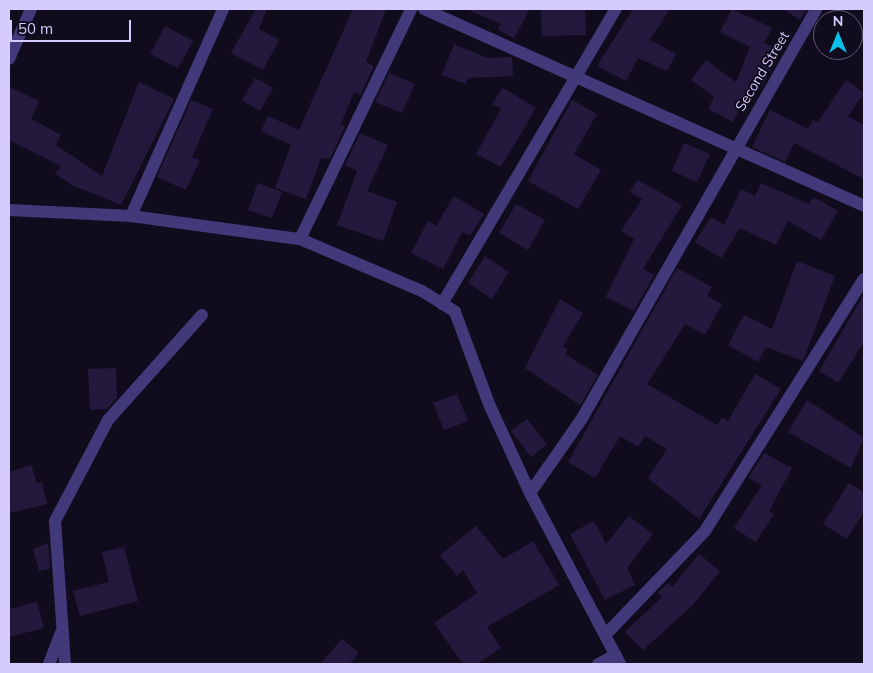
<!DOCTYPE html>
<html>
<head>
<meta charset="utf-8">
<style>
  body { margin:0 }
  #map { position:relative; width:873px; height:673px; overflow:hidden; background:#110c1d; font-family:Mulish,sans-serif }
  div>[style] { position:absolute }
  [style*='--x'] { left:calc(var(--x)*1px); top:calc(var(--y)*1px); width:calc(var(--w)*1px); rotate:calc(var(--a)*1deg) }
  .building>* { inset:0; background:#24193d }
  .minor>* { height:12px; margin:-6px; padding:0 6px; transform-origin:6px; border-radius:6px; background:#42397a }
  span { translate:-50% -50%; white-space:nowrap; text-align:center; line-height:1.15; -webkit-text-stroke:4px #110c1d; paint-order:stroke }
  .street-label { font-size:14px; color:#d5cbfd }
  .frame { position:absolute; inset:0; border:10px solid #d5cbfd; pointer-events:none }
  .north { position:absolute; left:813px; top:10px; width:50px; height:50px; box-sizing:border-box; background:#110c1d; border:1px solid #5f5877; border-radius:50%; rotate:0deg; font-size:14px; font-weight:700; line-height:20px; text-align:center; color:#d5cbfd }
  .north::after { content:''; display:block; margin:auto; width:18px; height:22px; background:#09bfeb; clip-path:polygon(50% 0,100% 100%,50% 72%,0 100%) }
  .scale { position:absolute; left:10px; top:20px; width:121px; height:22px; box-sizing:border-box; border:2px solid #d5cbfd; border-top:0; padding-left:6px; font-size:15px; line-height:18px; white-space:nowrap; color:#d5cbfd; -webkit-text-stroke:4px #110c1d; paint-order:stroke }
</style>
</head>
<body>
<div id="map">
  <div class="building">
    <div style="clip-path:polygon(256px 9px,267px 9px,259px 29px,279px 40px,263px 70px,231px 53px)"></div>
    <div style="clip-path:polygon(353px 9px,386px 9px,366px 62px,374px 66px,360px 95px,354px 92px,341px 124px,345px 126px,330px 159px,321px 158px,306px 199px,275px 188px,291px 145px,261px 131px,268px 116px,299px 130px)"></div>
    <div style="clip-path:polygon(466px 9px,530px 9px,514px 38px,498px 30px,501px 24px)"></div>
    <div style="clip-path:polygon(541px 9px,585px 9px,586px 35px,542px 36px)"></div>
    <div style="clip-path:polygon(633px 9px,670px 9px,650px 40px,676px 54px,667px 71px,638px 58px,626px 81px,597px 66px)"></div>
    <div style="clip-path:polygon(732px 9px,772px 28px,764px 43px,779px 49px,763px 86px,753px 82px,733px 122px,708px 109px,714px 97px,691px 80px,706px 60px,736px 82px,750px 47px,720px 32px)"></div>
    <div style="clip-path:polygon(783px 9px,807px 9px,800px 20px)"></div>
    <div style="clip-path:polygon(823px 13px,823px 34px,814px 29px)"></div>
    <div style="clip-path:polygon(165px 26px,193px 41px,178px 68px,150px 54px)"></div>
    <div style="clip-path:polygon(454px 44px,487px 58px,512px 57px,513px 76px,468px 78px,466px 84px,442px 75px)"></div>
    <div style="clip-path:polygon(389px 73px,415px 84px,402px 113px,375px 102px)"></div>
    <div style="clip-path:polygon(255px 78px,273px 88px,260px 111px,242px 100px)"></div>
    <div style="clip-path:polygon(846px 80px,864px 93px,848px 116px,864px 125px,864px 179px,794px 143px,785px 162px,752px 147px,770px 110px,808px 129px,813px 120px,818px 122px)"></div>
    <div style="clip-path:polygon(139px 82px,174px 99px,121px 205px,72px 185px,55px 174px,61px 166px,9px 140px,9px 87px,39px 101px,31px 119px,61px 135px,56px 145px,102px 176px)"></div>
    <div style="clip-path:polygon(503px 88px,536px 108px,501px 167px,476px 154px,501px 109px,492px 104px)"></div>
    <div style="clip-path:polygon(191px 100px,213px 109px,192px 157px,200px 160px,186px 190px,157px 177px)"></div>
    <div style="clip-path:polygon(572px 100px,597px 114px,574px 154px,601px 170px,578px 209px,528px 181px)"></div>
    <div style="clip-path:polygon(360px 133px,388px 145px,367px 191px,397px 202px,383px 241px,337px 225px,357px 171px,345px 165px)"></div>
    <div style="clip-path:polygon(684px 143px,710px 154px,697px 182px,672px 171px)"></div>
    <div style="clip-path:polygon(638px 180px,682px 205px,643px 269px,654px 275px,634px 311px,606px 297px,634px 239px,621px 231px,642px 199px,630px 192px)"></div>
    <div style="clip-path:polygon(258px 183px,282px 192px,272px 218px,248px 210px)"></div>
    <div style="clip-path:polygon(761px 183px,809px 204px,814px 197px,838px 211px,821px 240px,788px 221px,776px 245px,740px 228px,721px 258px,695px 242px,711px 217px,724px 225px,741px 189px,755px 196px)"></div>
    <div style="clip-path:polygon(454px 196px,484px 214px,470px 236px,462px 232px,443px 269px,411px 253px,428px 221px,436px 226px)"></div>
    <div style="clip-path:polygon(516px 204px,545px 220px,528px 250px,499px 233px)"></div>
    <div style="clip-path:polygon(485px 256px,509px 272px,492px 299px,468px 283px)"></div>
    <div style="clip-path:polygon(797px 261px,835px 276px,803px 361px,766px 347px,758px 362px,728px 345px,744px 315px,772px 329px)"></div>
    <div style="clip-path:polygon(677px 268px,712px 287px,707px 296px,722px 304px,705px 335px,685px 324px,647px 384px,717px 425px,722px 417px,728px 421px,755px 374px,781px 389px,699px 519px,648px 478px,667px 449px,645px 436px,638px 447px,620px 436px,595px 478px,568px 462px)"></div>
    <div style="clip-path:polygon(864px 294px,864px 342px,838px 383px,819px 371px)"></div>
    <div style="clip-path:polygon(560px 299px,583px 313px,563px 346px,568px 349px,565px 354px,598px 375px,580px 405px,525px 368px)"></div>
    <div style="clip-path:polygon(116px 368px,117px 398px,107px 409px,90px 410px,88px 369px)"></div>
    <div style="clip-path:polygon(457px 394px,468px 421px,444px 430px,433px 403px)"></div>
    <div style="clip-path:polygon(807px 400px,864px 438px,851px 468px,788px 432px)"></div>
    <div style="clip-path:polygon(527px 419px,547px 444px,531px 457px,511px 431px)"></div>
    <div style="clip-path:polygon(764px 453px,792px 468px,769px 511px,774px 514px,756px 542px,734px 528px,762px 485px,748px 478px)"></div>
    <div style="clip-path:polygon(31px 465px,37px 483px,42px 482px,47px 504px,9px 513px,9px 472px)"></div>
    <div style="clip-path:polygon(849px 483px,864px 492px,864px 512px,847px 539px,823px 524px)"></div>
    <div style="clip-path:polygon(629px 516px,653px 534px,627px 568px,635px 585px,605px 600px,570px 534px,594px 521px,606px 544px)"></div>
    <div style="clip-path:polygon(476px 526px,503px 559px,533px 541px,559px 585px,487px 627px,501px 648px,477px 664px,463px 664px,434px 623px,477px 593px,463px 570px,457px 576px,440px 555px)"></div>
    <div style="clip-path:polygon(48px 543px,50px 569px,39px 571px,33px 549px)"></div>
    <div style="clip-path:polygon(124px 547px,138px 601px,80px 616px,73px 591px,109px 582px,102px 552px)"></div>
    <div style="clip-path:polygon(699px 554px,720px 571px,693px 605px,643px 650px,625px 632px,662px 597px,658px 592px,669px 583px,672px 587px)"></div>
    <div style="clip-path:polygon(37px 602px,44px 628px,9px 637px,9px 609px)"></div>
    <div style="clip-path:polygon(342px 639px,359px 653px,349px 664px,320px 664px)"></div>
  </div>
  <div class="minor">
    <div style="--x:424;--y:9;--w:482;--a:24.1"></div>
    <div style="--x:9;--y:59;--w:55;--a:-66.3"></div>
    <div style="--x:9;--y:210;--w:122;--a:2.8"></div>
    <div style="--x:131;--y:216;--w:171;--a:7.8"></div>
    <div style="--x:300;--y:239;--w:133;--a:23.1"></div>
    <div style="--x:422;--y:291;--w:39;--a:32"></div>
    <div style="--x:455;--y:312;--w:98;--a:69.7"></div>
    <div style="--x:489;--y:404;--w:98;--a:65.3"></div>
    <div style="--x:530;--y:493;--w:193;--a:62.2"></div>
    <div style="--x:131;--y:216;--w:227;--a:-66"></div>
    <div style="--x:300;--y:239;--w:255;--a:-64.2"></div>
    <div style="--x:442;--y:304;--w:342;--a:-59.5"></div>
    <div style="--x:530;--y:493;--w:89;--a:-55.1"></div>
    <div style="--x:581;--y:420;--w:473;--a:-60.2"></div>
    <div style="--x:607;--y:633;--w:141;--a:-46.1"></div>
    <div style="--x:705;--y:531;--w:298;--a:-57.8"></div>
    <div style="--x:49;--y:664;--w:33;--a:-69"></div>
    <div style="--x:65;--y:664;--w:143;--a:-94"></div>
    <div style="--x:55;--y:521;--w:114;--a:-62.3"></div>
    <div style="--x:108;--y:420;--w:141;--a:-48.2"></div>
    <div style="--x:598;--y:664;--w:20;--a:-27"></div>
  </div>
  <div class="street-label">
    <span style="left:762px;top:71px;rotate:-59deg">Second Street</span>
  </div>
  <div class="frame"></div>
  <div class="north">N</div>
  <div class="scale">50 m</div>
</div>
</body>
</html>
